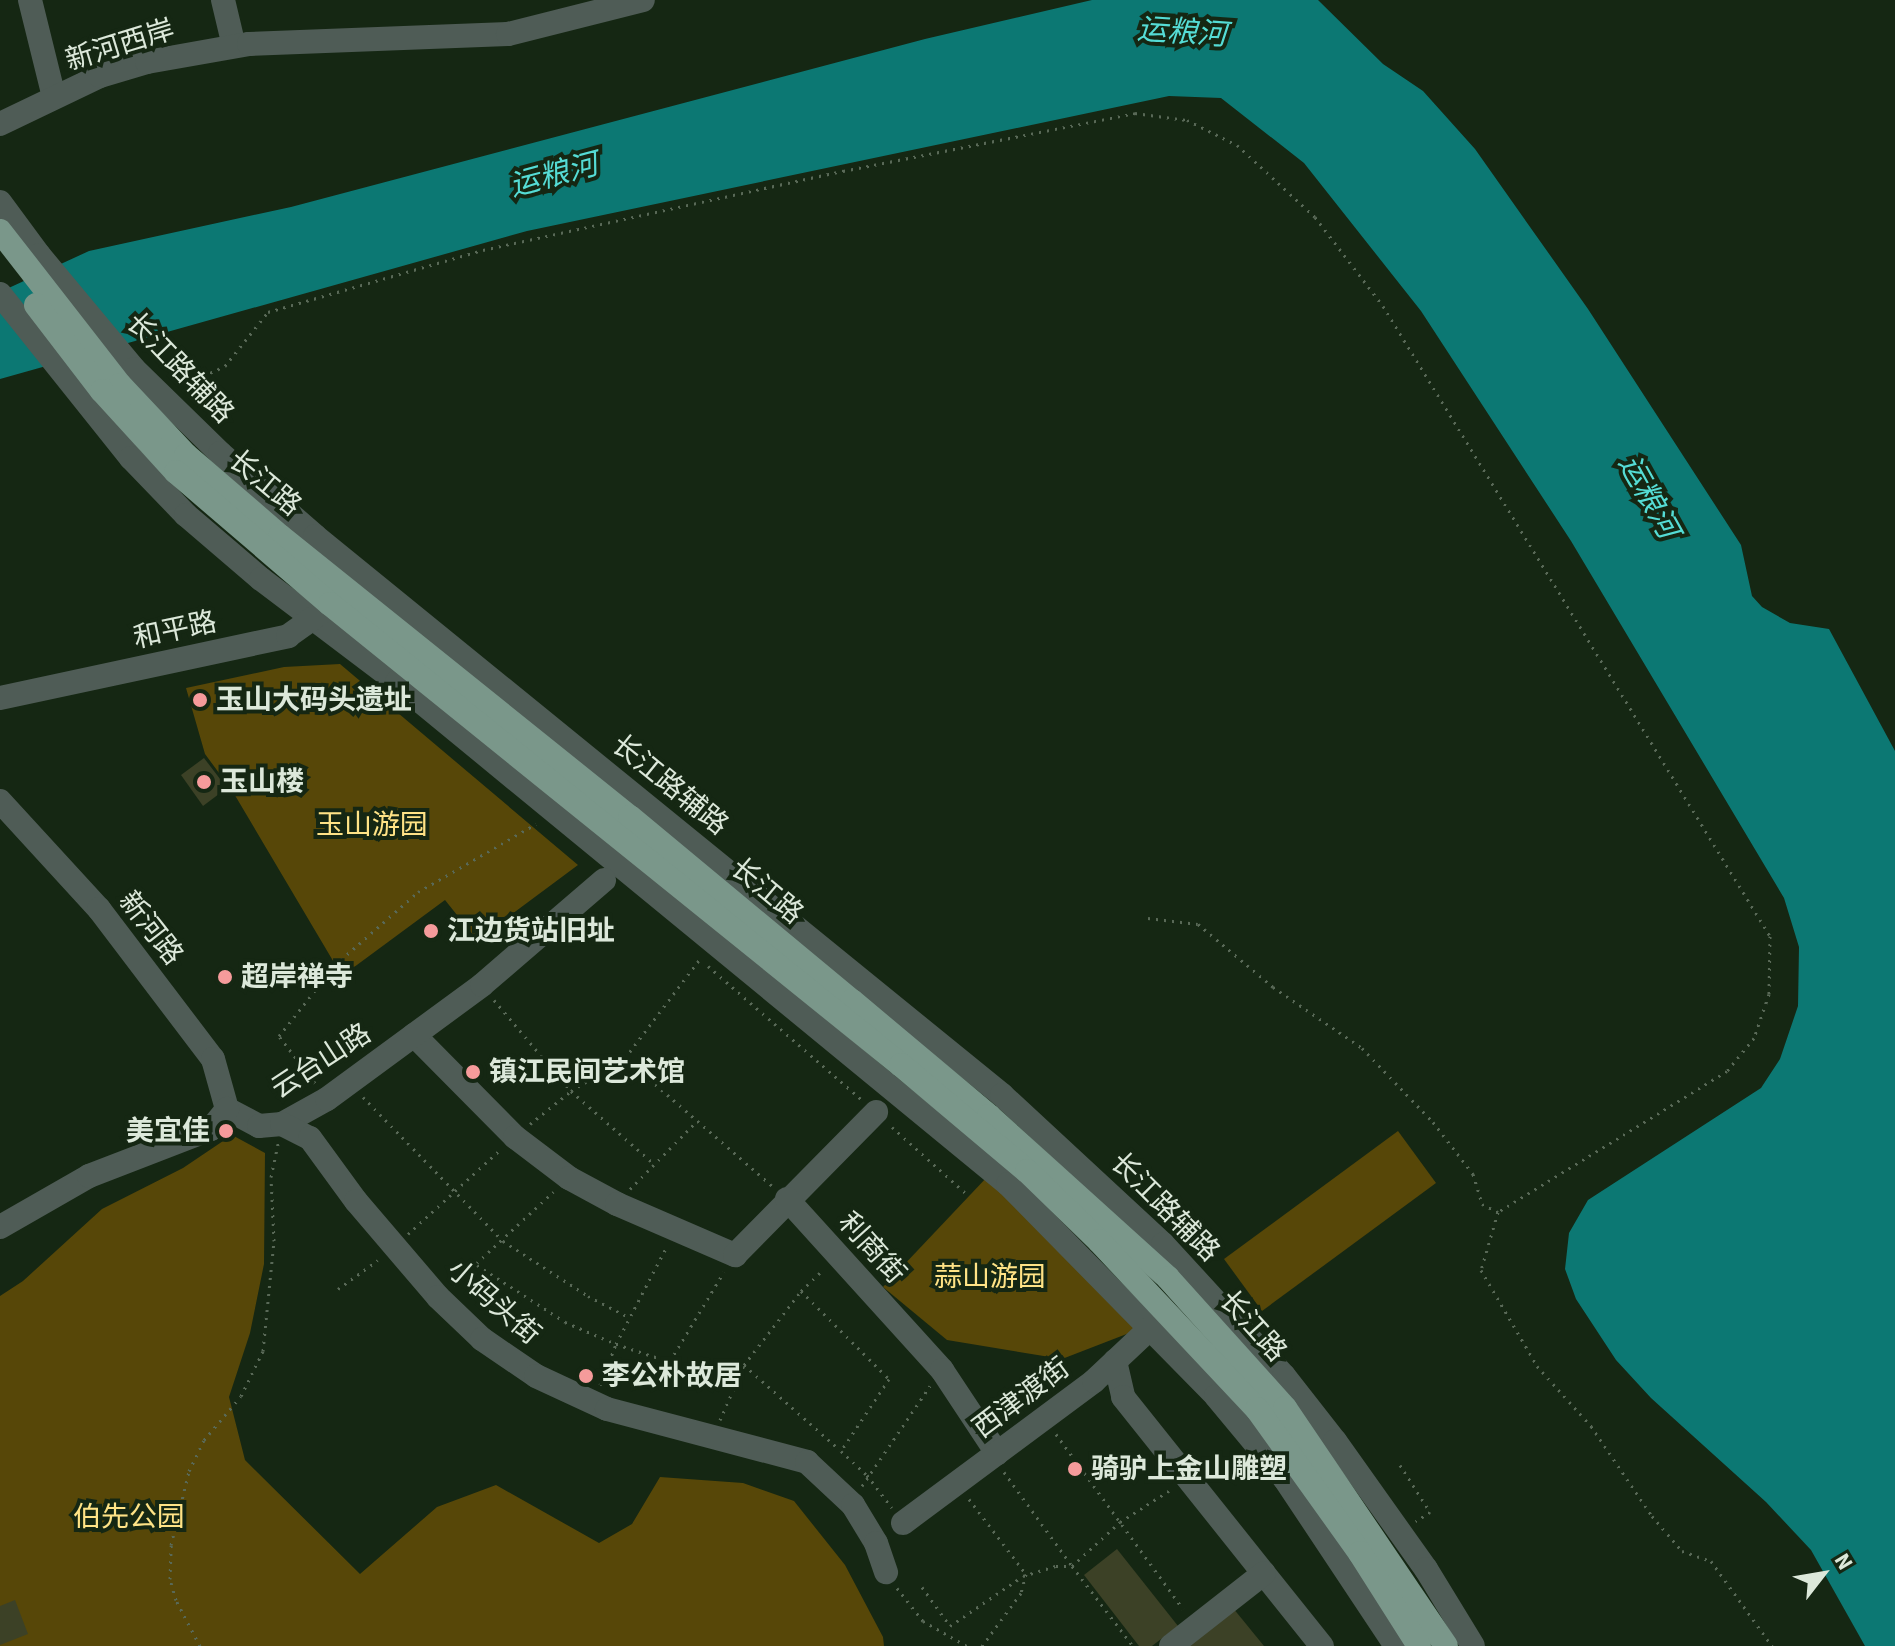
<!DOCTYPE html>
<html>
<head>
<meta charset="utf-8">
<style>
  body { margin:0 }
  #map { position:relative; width:1895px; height:1646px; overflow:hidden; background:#152713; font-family:"Source Sans 3","Noto Sans SC",sans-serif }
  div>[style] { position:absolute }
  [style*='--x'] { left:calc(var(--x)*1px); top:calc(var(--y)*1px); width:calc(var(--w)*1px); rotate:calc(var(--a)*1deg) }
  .green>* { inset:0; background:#574708 }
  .water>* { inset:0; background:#0c7873 }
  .building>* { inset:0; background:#3c4126 }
  .path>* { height:3px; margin-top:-1.5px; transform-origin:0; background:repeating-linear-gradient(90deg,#596957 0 2px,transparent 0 8px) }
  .minor>* { height:24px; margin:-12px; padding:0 12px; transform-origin:12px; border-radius:12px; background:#4f5c56 }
  .major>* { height:24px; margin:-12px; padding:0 12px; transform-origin:12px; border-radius:12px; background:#7a978a }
  .dots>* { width:22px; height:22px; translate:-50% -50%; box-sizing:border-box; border:4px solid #152713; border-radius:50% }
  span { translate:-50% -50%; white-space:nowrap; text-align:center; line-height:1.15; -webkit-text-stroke:8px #152713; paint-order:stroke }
  .street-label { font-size:28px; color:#dce8da }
  .poi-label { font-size:28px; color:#dce8da; font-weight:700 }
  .left { translate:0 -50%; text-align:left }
  .right { translate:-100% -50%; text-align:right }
  .park-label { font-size:28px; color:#ffe386 }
  .water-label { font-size:30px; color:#55dcd5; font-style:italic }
  .north { position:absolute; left:1783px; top:1534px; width:80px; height:80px; -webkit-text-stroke:6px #152713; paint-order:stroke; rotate:59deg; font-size:22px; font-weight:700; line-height:32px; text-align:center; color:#dce8da }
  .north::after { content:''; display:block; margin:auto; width:28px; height:36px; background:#dce8da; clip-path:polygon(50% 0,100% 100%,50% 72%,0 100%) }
</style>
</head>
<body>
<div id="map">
  <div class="green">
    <div style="clip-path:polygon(340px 664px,578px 865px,477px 940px,445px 900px,342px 976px,233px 792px,205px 754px,186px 688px,284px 667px)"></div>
    <div style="clip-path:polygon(1398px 1131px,1436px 1183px,1262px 1311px,1224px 1259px)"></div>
    <div style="clip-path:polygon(232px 1135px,265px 1153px,264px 1264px,250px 1333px,229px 1397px,245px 1460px,360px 1574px,437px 1507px,496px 1485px,599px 1543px,632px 1524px,660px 1477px,743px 1483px,794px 1501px,845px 1565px,883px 1637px,884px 1646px,0 1646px,0 1296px,23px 1281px,102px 1209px,183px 1168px)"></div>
    <div style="clip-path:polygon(988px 1176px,1137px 1330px,1062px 1359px,947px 1340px,883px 1287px)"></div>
  </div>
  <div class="water">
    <div style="clip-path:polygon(1092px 0,1318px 0,1383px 64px,1423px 91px,1475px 149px,1588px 309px,1741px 545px,1752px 596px,1762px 607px,1790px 623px,1829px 629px,1895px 751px,1895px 1646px,1865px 1646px,1811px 1550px,1766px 1502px,1651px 1398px,1616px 1360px,1576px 1299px,1565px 1269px,1569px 1233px,1588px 1200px,1761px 1088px,1780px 1059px,1798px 1006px,1799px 947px,1784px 898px,1571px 541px,1421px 311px,1304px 163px,1221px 98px,1169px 96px,527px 231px,0 379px,0 292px,89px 251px,291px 207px,925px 39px)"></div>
  </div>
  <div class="building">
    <div style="clip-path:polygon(204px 758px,227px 788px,203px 806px,181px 775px)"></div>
    <div style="clip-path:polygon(1117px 1549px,1178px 1626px,1152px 1646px,1139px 1646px,1084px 1575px)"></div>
    <div style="clip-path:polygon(15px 1600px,28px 1634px,0 1645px,0 1606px)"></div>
    <div style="clip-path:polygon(1233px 1608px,1264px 1646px,1186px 1646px)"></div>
  </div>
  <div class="path">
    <div style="--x:170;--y:377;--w:33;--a:-2"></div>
    <div style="--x:203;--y:376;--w:24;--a:-24"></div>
    <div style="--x:225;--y:366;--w:69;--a:-51.5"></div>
    <div style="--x:268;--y:312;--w:224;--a:-16.1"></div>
    <div style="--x:483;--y:250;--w:369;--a:-12.4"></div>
    <div style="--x:843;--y:171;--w:298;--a:-11.2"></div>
    <div style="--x:1135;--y:113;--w:52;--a:7.7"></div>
    <div style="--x:1187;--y:120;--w:56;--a:26.6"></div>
    <div style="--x:1237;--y:145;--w:106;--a:42.7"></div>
    <div style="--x:1315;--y:217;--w:112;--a:52.6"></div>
    <div style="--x:1383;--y:306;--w:739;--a:58.44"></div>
    <div style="--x:1770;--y:936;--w:58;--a:91"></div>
    <div style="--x:1769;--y:994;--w:46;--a:108.8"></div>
    <div style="--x:1754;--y:1038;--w:43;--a:129.3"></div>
    <div style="--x:1727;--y:1071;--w:269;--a:148.4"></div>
    <div style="--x:1498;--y:1212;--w:60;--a:106.3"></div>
    <div style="--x:1481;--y:1270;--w:111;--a:59.7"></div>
    <div style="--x:1537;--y:1366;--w:81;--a:48"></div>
    <div style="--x:1591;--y:1426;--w:109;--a:55.9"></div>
    <div style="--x:1652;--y:1516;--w:46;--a:49.4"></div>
    <div style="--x:1682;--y:1551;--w:31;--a:19"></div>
    <div style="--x:1711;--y:1561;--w:105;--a:54.3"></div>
    <div style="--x:1148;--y:918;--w:50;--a:6.8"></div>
    <div style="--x:1198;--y:924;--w:98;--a:40"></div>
    <div style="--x:1273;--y:987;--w:108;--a:34.4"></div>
    <div style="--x:1362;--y:1048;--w:103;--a:46.2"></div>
    <div style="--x:1433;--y:1122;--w:66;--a:52.4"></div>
    <div style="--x:1473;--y:1174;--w:31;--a:73"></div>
    <div style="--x:1482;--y:1204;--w:18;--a:27"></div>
    <div style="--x:708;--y:966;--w:204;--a:41"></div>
    <div style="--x:494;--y:1000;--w:119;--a:49.8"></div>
    <div style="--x:571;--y:1091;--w:109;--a:41.3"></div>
    <div style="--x:625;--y:1058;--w:195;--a:41"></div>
    <div style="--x:315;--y:1083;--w:59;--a:-127.5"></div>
    <div style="--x:279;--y:1036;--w:90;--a:-51.7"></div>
    <div style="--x:335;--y:965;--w:111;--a:-41.3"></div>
    <div style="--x:418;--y:892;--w:136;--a:-30"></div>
    <div style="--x:363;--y:1097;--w:201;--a:45.8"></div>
    <div style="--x:503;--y:1241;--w:101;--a:32.9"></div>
    <div style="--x:588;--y:1296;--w:47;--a:27.6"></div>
    <div style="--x:530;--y:1124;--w:53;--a:-38.8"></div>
    <div style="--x:571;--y:1091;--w:63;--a:-31.4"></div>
    <div style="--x:625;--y:1058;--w:124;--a:-52.9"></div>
    <div style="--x:892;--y:1127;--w:103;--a:41.9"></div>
    <div style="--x:630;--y:1189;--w:93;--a:-45.4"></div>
    <div style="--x:408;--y:1234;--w:125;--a:-42.4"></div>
    <div style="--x:477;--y:1265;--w:105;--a:32.9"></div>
    <div style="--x:565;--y:1322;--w:56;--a:23.3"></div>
    <div style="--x:616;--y:1344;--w:124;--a:18.3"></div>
    <div style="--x:453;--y:1285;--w:137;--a:-42.9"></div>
    <div style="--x:338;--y:1289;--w:49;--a:-35.9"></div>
    <div style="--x:801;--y:1291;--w:124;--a:45"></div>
    <div style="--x:889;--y:1379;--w:87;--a:123.7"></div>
    <div style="--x:841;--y:1451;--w:35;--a:43"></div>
    <div style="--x:867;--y:1475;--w:41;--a:52.9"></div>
    <div style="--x:670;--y:1361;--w:104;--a:-58.8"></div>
    <div style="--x:744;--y:1365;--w:128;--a:41.5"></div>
    <div style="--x:600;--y:1385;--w:44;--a:-68.7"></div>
    <div style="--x:616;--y:1344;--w:108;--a:-62.5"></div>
    <div style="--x:720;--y:1420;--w:60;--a:-66.4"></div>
    <div style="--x:744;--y:1365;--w:93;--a:-52.4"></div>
    <div style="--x:801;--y:1291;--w:30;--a:-44"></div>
    <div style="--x:1056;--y:1434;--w:216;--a:54"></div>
    <div style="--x:1400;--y:1465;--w:56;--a:57.4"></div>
    <div style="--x:1430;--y:1512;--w:17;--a:147"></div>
    <div style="--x:1004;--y:1472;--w:116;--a:54.1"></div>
    <div style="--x:1072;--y:1566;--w:65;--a:-42.5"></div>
    <div style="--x:1120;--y:1522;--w:59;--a:-32.6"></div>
    <div style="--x:862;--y:1486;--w:121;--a:-55.8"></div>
    <div style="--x:969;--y:1499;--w:94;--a:52.8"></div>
    <div style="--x:1026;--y:1574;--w:20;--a:105"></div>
    <div style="--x:1021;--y:1593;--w:66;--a:126.3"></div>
    <div style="--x:922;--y:1587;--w:48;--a:54.3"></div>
    <div style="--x:950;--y:1626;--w:88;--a:-34.4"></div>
    <div style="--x:1023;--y:1576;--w:34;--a:-17"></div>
    <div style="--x:1056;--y:1566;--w:16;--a:0"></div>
    <div style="--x:1072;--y:1566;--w:101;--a:52.7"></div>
    <div style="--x:897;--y:1588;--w:42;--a:51.8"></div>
    <div style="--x:923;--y:1621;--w:51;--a:29.6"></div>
    <div style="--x:200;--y:1646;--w:52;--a:-117.6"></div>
    <div style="--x:176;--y:1600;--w:22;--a:-106"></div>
    <div style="--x:170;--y:1579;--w:34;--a:-88"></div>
    <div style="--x:171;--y:1545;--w:76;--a:-76.3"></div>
    <div style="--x:189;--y:1471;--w:34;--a:-64"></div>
    <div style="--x:204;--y:1440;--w:57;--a:-49.9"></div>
    <div style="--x:241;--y:1396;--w:50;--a:-63.9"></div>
    <div style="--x:263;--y:1351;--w:111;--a:-84.3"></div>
    <div style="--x:274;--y:1241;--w:64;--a:-92.7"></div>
    <div style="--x:271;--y:1177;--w:35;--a:-78"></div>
  </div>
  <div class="minor">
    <div style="--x:30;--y:0;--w:100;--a:76.1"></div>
    <div style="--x:223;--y:0;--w:47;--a:76.6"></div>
    <div style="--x:0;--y:124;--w:111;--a:-25.6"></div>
    <div style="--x:100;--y:76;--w:49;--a:-16.6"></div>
    <div style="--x:147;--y:62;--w:104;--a:-10"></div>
    <div style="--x:249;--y:44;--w:259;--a:-2.2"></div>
    <div style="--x:508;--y:34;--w:139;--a:-14.1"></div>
    <div style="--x:0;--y:202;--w:66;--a:53.7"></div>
    <div style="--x:39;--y:255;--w:148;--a:50.2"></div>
    <div style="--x:134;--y:369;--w:120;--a:44.3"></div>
    <div style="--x:220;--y:453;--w:126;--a:41.1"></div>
    <div style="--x:315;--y:536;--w:886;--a:39.13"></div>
    <div style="--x:1002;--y:1095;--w:219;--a:42.8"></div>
    <div style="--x:1163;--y:1244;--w:179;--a:47.5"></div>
    <div style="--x:1284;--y:1376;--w:83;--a:51.9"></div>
    <div style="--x:1335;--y:1441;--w:157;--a:54.6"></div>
    <div style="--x:1426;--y:1569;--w:90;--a:58.6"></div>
    <div style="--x:0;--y:294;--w:210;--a:51.4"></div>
    <div style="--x:131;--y:458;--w:79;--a:46"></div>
    <div style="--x:186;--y:515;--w:99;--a:40.5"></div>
    <div style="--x:261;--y:579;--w:171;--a:37.1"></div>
    <div style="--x:397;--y:682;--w:791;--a:39.41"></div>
    <div style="--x:1008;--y:1184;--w:297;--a:45.5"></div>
    <div style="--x:1216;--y:1396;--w:108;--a:50.3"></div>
    <div style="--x:1285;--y:1479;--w:201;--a:56.4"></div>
    <div style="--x:0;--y:698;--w:295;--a:-12.1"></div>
    <div style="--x:288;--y:636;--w:47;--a:-35.4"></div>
    <div style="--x:0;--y:801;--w:147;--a:47.5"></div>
    <div style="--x:99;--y:909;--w:188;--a:52.8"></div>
    <div style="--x:213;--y:1059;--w:52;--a:74.4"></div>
    <div style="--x:414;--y:1035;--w:144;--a:45.3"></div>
    <div style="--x:515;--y:1137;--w:68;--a:37.2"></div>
    <div style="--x:569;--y:1178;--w:55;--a:28.4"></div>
    <div style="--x:617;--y:1204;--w:129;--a:23.4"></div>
    <div style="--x:735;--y:1255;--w:201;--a:-45.4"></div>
    <div style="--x:227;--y:1109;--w:36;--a:28"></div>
    <div style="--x:259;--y:1126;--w:23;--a:-5"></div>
    <div style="--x:282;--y:1124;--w:51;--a:-29.1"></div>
    <div style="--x:327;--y:1099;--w:192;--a:-36.3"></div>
    <div style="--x:482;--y:985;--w:161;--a:-40.7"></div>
    <div style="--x:282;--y:1124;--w:31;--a:27"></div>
    <div style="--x:310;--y:1138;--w:78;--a:53.9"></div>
    <div style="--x:356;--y:1201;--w:126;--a:49.5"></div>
    <div style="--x:438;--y:1297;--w:61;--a:43.7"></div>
    <div style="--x:482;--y:1339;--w:65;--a:34.4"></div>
    <div style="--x:536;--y:1376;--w:78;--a:24.9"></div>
    <div style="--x:607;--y:1409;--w:207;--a:14.8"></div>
    <div style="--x:807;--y:1462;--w:63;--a:43.1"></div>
    <div style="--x:853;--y:1505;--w:44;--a:58.8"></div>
    <div style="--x:876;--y:1543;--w:31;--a:71"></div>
    <div style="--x:787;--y:1199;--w:231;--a:47.8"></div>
    <div style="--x:942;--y:1370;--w:100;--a:56.5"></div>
    <div style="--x:0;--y:1227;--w:103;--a:-29.8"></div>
    <div style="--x:89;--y:1176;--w:131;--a:-21.1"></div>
    <div style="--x:211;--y:1129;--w:26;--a:-51"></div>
    <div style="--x:1115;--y:1361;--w:37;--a:77"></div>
    <div style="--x:1123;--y:1397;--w:319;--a:51.4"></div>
    <div style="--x:903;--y:1523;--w:238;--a:-36.6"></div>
    <div style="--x:1094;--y:1381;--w:92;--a:-43.2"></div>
    <div style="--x:1171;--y:1646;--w:118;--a:-38.1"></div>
  </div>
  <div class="major">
    <div style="--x:0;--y:231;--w:195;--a:52.1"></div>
    <div style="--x:120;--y:385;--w:96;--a:46.7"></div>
    <div style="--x:186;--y:455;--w:124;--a:40.8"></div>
    <div style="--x:280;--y:536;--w:449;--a:38.8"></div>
    <div style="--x:630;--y:817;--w:288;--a:39.7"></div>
    <div style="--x:852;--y:1001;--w:179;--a:40"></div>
    <div style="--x:989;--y:1116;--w:241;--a:42.1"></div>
    <div style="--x:1168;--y:1278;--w:175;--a:48"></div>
    <div style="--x:1285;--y:1408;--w:287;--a:55.9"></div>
    <div style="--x:36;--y:305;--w:108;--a:52.5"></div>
    <div style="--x:102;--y:391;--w:110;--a:47.6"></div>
    <div style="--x:176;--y:472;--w:203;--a:40.6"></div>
    <div style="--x:330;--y:604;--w:734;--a:38.92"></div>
    <div style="--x:901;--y:1065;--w:165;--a:40.1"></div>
    <div style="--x:1027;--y:1171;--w:100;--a:44.2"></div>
    <div style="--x:1099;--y:1241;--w:231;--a:46.8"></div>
    <div style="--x:1257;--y:1409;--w:177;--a:54.4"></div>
    <div style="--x:1360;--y:1553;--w:110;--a:57.6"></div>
  </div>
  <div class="dots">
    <div style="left:200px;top:700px;background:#f59b9b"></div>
    <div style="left:204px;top:782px;background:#f59b9b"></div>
    <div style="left:431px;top:931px;background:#f59b9b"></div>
    <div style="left:225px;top:977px;background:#f59b9b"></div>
    <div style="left:473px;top:1072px;background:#f59b9b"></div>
    <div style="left:226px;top:1131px;background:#f59b9b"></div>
    <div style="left:586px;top:1376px;background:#f59b9b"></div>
    <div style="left:1075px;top:1469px;background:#f59b9b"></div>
  </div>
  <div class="street-label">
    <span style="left:120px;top:45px;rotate:-17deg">新河西岸</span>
    <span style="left:180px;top:368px;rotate:46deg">长江路辅路</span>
    <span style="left:265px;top:483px;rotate:40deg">长江路</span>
    <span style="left:175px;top:630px;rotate:-12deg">和平路</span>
    <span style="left:670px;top:785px;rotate:39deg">长江路辅路</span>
    <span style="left:767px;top:891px;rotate:40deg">长江路</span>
    <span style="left:151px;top:928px;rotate:52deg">新河路</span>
    <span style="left:321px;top:1061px;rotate:-33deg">云台山路</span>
    <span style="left:1165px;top:1207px;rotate:45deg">长江路辅路</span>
    <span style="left:872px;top:1248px;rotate:48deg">利商街</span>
    <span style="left:494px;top:1302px;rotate:41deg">小码头街</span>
    <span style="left:1253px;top:1326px;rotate:48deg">长江路</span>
    <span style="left:1021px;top:1398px;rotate:-37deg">西津渡街</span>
  </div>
  <div class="poi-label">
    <span class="left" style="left:216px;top:700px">玉山大码头遗址</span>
    <span class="left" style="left:220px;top:782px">玉山楼</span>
    <span class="left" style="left:447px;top:931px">江边货站旧址</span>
    <span class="left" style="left:241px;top:977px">超岸禅寺</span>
    <span class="left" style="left:489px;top:1072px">镇江民间艺术馆</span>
    <span class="right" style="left:210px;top:1131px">美宜佳</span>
    <span class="left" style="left:602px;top:1376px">李公朴故居</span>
    <span class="left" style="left:1091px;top:1469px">骑驴上金山雕塑</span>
  </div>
  <div class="park-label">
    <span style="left:372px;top:825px">玉山游园</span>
    <span style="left:990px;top:1277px">蒜山游园</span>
    <span style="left:129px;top:1517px">伯先公园</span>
  </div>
  <div class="water-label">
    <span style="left:1182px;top:33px;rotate:4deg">运粮河</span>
    <span style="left:554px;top:176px;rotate:-15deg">运粮河</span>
    <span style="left:1648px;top:497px;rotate:61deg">运粮河</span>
  </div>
  <div class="north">N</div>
</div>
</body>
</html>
